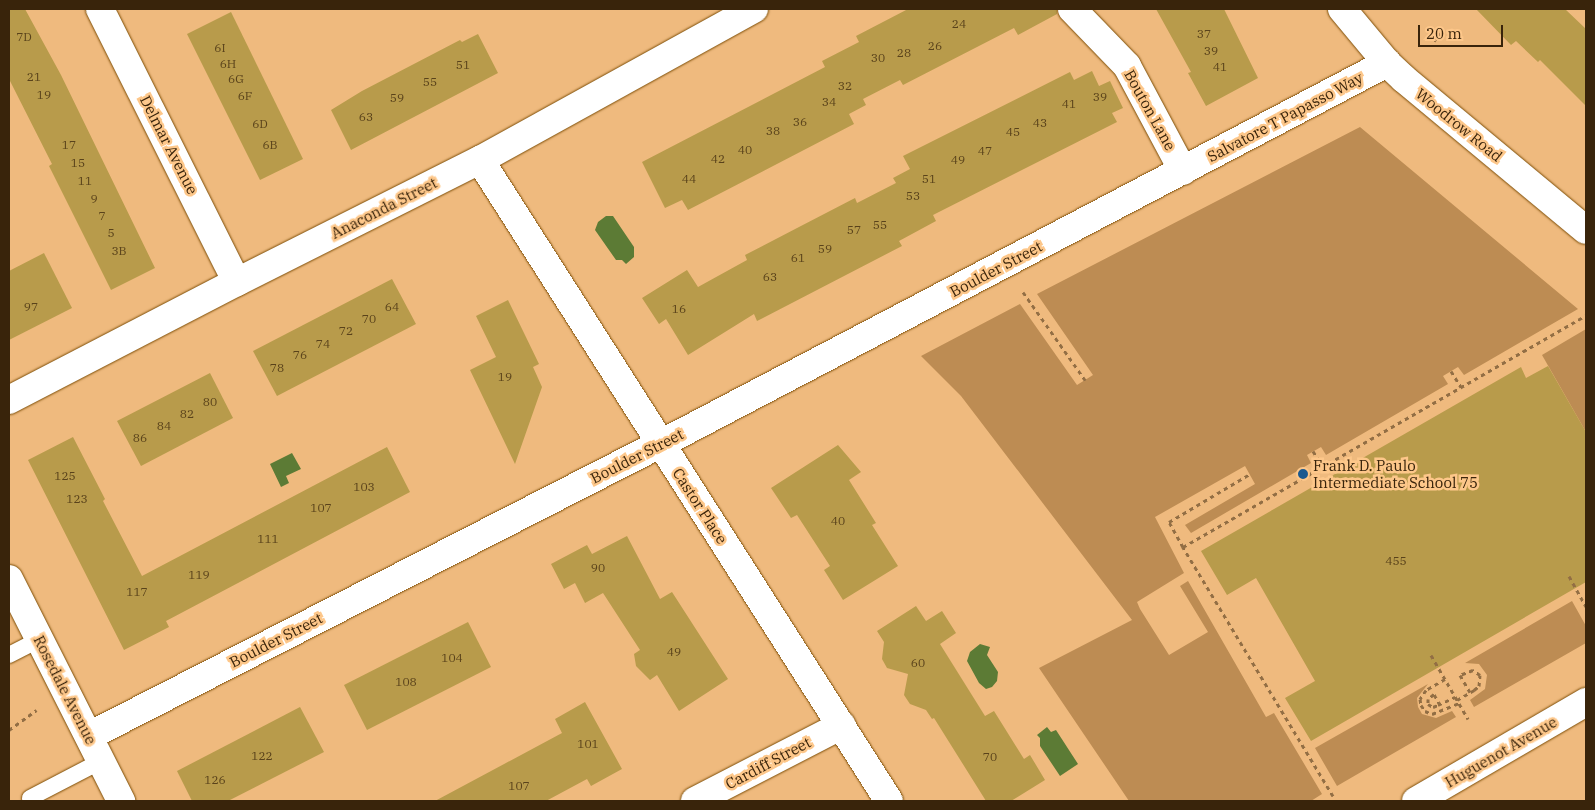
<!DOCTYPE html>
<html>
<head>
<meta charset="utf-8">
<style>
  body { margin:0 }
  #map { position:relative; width:1595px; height:810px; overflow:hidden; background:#efba7e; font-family:"IBM Plex Serif",serif }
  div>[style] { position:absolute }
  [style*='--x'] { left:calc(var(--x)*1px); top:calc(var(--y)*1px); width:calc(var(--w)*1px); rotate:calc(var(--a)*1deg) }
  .green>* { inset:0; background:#bd8c53 }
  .water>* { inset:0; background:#5c7b35 }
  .building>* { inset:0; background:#b89b4b }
  .path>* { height:3px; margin-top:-1.5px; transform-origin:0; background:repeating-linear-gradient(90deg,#926e44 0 4px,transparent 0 8px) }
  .roads { filter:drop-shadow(0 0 1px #7d4e07) drop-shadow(0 0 1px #7d4e07) }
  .lane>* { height:16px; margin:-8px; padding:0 8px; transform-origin:8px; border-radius:8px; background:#fff }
  .street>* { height:28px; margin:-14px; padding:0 14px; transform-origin:14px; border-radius:14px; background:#fff }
  .secondary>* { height:28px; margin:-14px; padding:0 14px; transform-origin:14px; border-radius:14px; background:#fff }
  .dots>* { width:14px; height:14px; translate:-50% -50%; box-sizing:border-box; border:2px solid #fdc78a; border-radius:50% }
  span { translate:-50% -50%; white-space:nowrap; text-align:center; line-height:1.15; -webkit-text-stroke:5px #fdc78a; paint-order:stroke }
  .number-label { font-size:12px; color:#59421b }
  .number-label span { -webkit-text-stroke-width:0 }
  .street-label { font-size:15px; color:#39240b }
  .poi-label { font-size:15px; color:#39240b }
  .left { translate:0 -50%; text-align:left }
  .frame { position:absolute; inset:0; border:10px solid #39240b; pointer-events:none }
  .scale { position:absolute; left:1418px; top:25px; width:85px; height:22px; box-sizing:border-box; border:2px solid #39240b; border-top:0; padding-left:6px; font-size:15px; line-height:18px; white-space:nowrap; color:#39240b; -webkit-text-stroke:4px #fdc78a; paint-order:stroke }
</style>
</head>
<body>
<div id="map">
  <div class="green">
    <div style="clip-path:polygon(1360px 127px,1578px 309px,1464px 375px,1458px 367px,1443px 376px,1448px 384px,1326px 455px,1321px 447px,1307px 455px,1311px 463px,1191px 533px,1185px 525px,1255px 484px,1245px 466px,1155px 517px,1184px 573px,1137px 602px,1140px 609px,1169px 655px,1208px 632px,1180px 586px,1188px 581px,1266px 717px,1274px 713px,1322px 794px,1311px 801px,1129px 801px,1039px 668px,1132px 620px,961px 396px,921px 356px,1020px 304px,1077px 385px,1093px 375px,1037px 294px)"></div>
    <div style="clip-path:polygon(1586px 329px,1586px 432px,1542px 355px)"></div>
    <div style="clip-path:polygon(1572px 601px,1586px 626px,1586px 643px,1474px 707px,1470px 700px,1485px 689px,1487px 675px,1479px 664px,1465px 663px)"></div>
    <div style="clip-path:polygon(1428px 684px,1417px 698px,1418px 707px,1422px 714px,1436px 718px,1452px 711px,1456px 717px,1337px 786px,1315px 748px)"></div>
  </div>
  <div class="water">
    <div style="clip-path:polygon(606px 216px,613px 216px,634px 247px,634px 257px,626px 264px,622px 260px,616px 260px,595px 230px,598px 222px)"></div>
    <div style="clip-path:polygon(292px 453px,301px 469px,286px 476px,289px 483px,281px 487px,270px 464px)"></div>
    <div style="clip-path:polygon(980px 644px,990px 647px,987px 655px,998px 672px,997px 681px,992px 687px,986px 689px,979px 683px,967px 661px,970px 652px)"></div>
    <div style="clip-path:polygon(1047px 727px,1051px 732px,1056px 730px,1078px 764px,1060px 776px,1040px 746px,1040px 738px,1037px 735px)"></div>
  </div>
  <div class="building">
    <div style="clip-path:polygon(9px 9px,25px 9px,61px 75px,155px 268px,111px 290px,49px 166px,52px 164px,9px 79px)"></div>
    <div style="clip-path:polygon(908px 9px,1057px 9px,1057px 14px,1018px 35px,1014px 28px,903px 85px,900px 80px,863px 99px,866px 105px,849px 114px,854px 124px,688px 210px,682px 200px,665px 208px,642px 162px,825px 67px,822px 61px,859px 42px,856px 36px)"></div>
    <div style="clip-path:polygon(1156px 9px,1224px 9px,1258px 78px,1206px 106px,1188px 73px,1191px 72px)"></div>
    <div style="clip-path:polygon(1476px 9px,1565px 9px,1586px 29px,1586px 106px,1540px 60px,1538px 62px,1516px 41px,1511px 45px)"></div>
    <div style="clip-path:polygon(231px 12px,303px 159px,260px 180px,187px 34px)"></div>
    <div style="clip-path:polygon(478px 34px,498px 73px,351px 150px,331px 110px,362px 91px,460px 40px,462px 42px)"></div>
    <div style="clip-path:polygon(1092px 71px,1099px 86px,1110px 81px,1123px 108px,1112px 113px,1117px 122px,933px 215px,936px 221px,899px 241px,902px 246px,757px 321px,754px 314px,688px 355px,666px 319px,659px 324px,642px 298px,687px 270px,698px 287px,747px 260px,745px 255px,799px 227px,855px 198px,857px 203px,896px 183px,893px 178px,910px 169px,903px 156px,1070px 72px,1074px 80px)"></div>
    <div style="clip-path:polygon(44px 253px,72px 308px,9px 340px,9px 271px)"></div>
    <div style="clip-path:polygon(392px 279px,416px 324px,277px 396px,253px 351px)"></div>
    <div style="clip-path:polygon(508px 300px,539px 364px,533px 367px,542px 387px,515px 464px,470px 370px,496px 357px,476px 316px)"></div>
    <div style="clip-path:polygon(1548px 366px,1586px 432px,1586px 582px,1311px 741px,1285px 698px,1315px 681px,1256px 578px,1227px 595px,1201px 551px,1521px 367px,1526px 378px)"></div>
    <div style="clip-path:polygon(210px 373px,233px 418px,141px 466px,117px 421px)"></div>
    <div style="clip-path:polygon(73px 437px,105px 499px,103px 501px,142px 576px,387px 447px,410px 492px,166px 621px,169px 627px,124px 650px,28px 460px)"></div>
    <div style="clip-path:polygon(838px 445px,861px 472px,849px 480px,876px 523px,872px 525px,898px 566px,843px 600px,824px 570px,830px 566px,797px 515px,791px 518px,771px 488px)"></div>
    <div style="clip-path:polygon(627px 536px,660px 599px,672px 592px,728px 679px,679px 711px,657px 675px,650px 680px,636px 666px,634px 654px,640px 650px,603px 593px,585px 603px,575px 583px,564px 589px,551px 564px,587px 545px,592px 554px)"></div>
    <div style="clip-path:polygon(916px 606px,926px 621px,942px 611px,956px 633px,940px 644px,985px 716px,994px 711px,1024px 759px,1030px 755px,1045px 780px,1011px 801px,986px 801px,934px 718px,932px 719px,926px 710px,910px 704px,904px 695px,908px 674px,887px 668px,882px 659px,884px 642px,877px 631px)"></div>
    <div style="clip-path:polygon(468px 622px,491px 667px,367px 730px,344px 685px)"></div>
    <div style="clip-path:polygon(585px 702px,622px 769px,591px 786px,587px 779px,546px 801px,435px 801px,562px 733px,555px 719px)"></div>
    <div style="clip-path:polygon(300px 707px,324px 752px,228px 801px,192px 801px,177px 771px)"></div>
  </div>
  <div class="path">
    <div style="--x:1434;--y:41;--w:10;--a:-53"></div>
    <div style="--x:1023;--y:292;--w:108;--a:54.8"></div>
    <div style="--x:1451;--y:371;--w:19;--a:58"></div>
    <div style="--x:1313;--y:451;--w:19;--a:58"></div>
    <div style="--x:1183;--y:547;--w:29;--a:-119"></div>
    <div style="--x:1169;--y:522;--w:94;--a:-30.7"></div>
    <div style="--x:1569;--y:576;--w:35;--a:61"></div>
    <div style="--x:1431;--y:655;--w:74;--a:60"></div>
    <div style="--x:1445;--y:679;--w:22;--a:150"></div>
    <div style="--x:1426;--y:690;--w:11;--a:124"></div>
    <div style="--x:1420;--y:699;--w:6;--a:81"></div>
    <div style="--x:1421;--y:705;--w:7;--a:56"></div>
    <div style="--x:1425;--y:711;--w:8;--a:23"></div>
    <div style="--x:1432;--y:714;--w:29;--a:-22"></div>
    <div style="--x:1457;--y:700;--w:20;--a:-30"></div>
    <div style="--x:1474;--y:690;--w:6;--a:-39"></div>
    <div style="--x:1479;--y:686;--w:11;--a:-85"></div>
    <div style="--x:1480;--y:675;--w:9;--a:-144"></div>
    <div style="--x:1473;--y:670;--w:14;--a:159"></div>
    <div style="--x:1460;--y:675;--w:20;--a:60"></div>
    <div style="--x:1440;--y:705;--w:13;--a:-119"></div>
    <div style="--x:1434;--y:694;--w:8;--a:140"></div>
    <div style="--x:1428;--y:699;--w:5;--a:90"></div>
    <div style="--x:1428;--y:704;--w:6;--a:31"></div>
    <div style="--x:1433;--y:707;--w:5;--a:-22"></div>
    <div style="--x:1438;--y:705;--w:19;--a:-25"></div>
    <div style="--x:9;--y:730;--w:34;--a:-36"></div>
    <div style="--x:1333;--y:796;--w:291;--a:-121.1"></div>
    <div style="--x:1183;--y:547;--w:465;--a:-29.9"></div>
  </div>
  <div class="roads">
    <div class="lane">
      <div style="--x:9;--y:655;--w:34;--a:-27"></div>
      <div style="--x:30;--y:798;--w:80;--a:-27.5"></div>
    </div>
    <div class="street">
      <div style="--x:100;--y:9;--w:305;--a:63.4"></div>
      <div style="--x:1072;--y:9;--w:79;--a:46"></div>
      <div style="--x:1127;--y:66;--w:119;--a:61.9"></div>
      <div style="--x:480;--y:160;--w:760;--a:57.46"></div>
      <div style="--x:9;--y:400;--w:257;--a:-27.4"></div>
      <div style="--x:237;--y:282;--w:272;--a:-26.7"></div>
      <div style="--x:480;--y:160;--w:313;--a:-28.9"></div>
      <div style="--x:9;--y:579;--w:249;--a:63.2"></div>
      <div style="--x:89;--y:736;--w:678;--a:-27.09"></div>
      <div style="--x:693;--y:427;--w:784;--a:-27.68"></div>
      <div style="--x:695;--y:801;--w:165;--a:-27.3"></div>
    </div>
    <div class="secondary">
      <div style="--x:1342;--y:9;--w:70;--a:50.2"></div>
      <div style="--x:1387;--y:63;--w:23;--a:43"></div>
      <div style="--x:1404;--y:79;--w:236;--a:39.7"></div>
      <div style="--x:1416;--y:801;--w:197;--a:-30.2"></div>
    </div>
  </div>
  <div class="dots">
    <div style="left:1303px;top:474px;background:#1b598f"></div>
  </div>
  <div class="number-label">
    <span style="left:959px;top:24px">24</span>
    <span style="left:1204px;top:34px">37</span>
    <span style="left:24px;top:37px">7D</span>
    <span style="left:935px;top:46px">26</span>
    <span style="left:220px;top:48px">6I</span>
    <span style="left:1211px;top:51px">39</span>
    <span style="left:904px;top:53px">28</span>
    <span style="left:878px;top:58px">30</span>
    <span style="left:228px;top:64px">6H</span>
    <span style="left:463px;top:65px">51</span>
    <span style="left:1220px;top:67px">41</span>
    <span style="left:34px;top:77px">21</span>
    <span style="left:236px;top:79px">6G</span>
    <span style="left:430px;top:82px">55</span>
    <span style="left:845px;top:86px">32</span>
    <span style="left:44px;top:95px">19</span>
    <span style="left:245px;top:96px">6F</span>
    <span style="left:1100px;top:97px">39</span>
    <span style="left:397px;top:98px">59</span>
    <span style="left:829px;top:102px">34</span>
    <span style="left:1069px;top:104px">41</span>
    <span style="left:366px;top:117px">63</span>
    <span style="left:800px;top:122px">36</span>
    <span style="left:1040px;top:123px">43</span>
    <span style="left:260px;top:124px">6D</span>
    <span style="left:773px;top:131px">38</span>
    <span style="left:1013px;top:132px">45</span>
    <span style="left:69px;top:145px">17</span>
    <span style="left:270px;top:145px">6B</span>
    <span style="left:745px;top:150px">40</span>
    <span style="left:985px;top:151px">47</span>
    <span style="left:718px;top:159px">42</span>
    <span style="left:958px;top:160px">49</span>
    <span style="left:78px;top:163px">15</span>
    <span style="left:689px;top:179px">44</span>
    <span style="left:929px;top:179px">51</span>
    <span style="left:85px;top:181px">11</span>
    <span style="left:913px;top:196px">53</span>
    <span style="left:94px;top:199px">9</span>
    <span style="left:102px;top:216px">7</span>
    <span style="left:880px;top:225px">55</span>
    <span style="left:854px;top:230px">57</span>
    <span style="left:111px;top:233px">5</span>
    <span style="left:825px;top:249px">59</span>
    <span style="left:119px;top:251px">3B</span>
    <span style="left:798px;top:258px">61</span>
    <span style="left:770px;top:277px">63</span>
    <span style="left:31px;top:307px">97</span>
    <span style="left:392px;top:307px">64</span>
    <span style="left:679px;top:309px">16</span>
    <span style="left:369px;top:319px">70</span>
    <span style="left:346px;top:331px">72</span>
    <span style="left:323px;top:344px">74</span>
    <span style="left:300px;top:355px">76</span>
    <span style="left:277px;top:368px">78</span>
    <span style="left:505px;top:377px">19</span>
    <span style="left:210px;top:402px">80</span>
    <span style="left:187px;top:414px">82</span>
    <span style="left:164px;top:426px">84</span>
    <span style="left:140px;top:438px">86</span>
    <span style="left:65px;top:476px">125</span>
    <span style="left:364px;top:487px">103</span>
    <span style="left:77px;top:499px">123</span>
    <span style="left:321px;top:508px">107</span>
    <span style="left:838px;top:521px">40</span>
    <span style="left:268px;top:539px">111</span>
    <span style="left:1396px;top:561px">455</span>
    <span style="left:598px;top:568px">90</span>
    <span style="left:199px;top:575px">119</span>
    <span style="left:137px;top:592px">117</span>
    <span style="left:674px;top:652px">49</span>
    <span style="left:452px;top:658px">104</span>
    <span style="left:918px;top:663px">60</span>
    <span style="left:406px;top:682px">108</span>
    <span style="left:588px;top:744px">101</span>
    <span style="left:262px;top:756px">122</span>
    <span style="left:990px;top:757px">70</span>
    <span style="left:215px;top:780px">126</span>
    <span style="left:519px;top:786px">107</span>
  </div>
  <div class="street-label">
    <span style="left:1150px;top:110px;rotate:61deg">Bouton Lane</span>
    <span style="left:1285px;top:117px;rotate:-28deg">Salvatore T Papasso Way</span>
    <span style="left:1459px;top:125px;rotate:39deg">Woodrow Road</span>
    <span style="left:169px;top:145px;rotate:63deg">Delmar Avenue</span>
    <span style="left:384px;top:208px;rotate:-27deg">Anaconda Street</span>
    <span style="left:996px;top:269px;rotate:-28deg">Boulder Street</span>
    <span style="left:637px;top:456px;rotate:-27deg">Boulder Street</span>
    <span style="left:700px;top:506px;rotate:57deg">Castor Place</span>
    <span style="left:276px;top:640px;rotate:-27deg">Boulder Street</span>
    <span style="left:65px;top:690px;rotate:63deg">Rosedale Avenue</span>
    <span style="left:1501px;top:752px;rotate:-30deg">Huguenot Avenue</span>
    <span style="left:768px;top:763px;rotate:-28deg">Cardiff Street</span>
  </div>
  <div class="poi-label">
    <span class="left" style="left:1313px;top:474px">Frank D. Paulo<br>Intermediate School 75</span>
  </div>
  <div class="frame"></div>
  <div class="scale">20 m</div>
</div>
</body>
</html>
